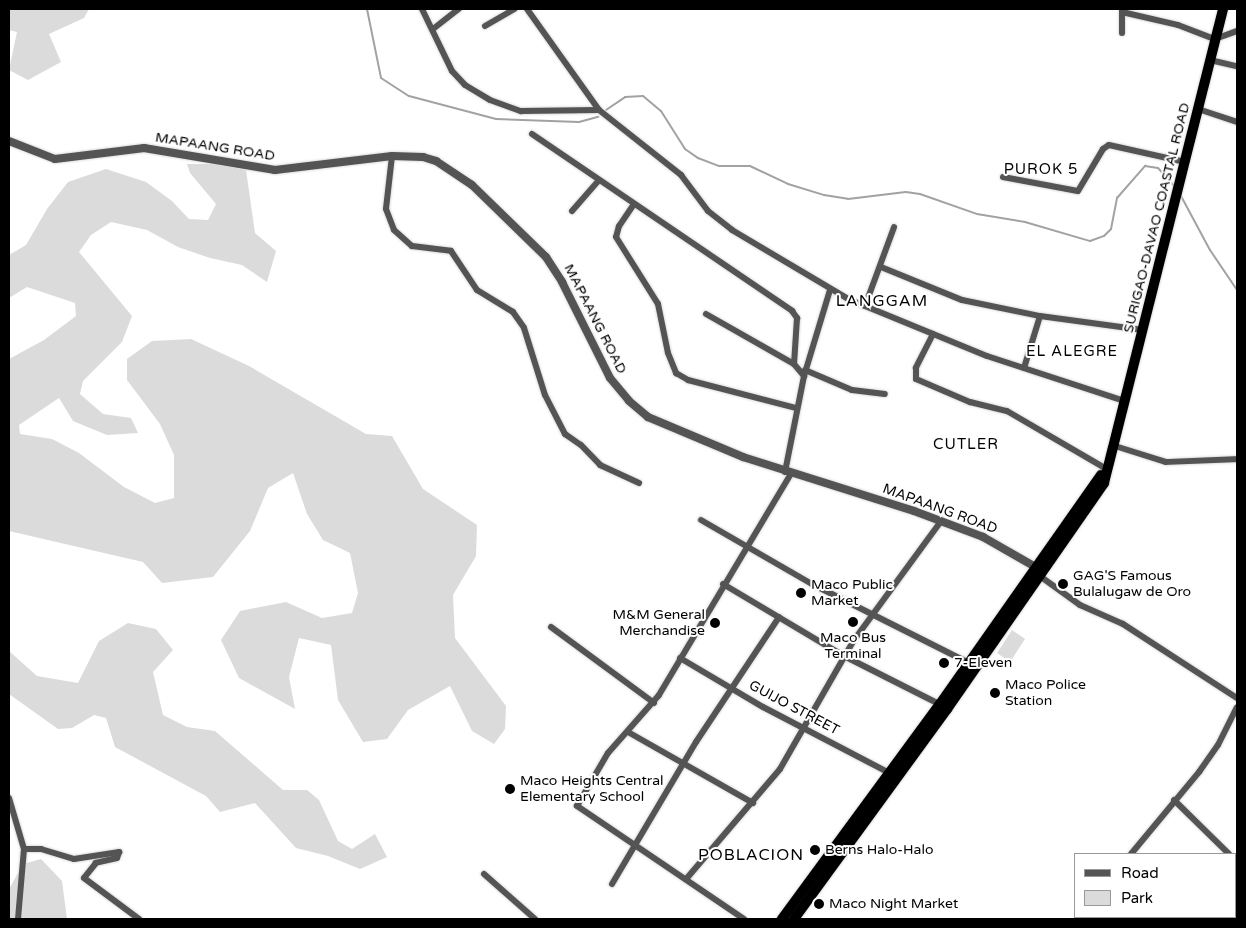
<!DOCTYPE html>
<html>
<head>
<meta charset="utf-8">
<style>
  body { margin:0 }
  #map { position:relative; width:1246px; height:928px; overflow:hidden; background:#fff; font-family:"Varela Round",sans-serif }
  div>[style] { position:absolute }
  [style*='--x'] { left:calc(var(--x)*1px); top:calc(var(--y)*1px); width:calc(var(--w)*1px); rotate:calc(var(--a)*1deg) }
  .green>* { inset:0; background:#dbdbdb }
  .stream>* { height:2px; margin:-1px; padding:0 1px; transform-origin:1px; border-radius:1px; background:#a2a2a2 }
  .roads { filter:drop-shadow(0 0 1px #dbdbdb) drop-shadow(0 0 1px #dbdbdb) }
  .minor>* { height:6px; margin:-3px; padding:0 3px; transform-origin:3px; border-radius:3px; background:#545454 }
  .tertiary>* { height:8px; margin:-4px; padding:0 4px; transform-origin:4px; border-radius:4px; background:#545454 }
  .trunk>* { height:10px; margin:-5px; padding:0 5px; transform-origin:5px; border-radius:5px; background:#000 }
  .dots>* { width:14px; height:14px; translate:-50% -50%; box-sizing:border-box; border:2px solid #fff; border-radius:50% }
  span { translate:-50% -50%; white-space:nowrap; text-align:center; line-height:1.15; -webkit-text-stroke:4px #fff; paint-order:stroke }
  .street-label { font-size:14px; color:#000 }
  .poi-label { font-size:14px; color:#000 }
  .left { translate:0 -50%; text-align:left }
  .right { translate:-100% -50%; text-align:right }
  .neighbourhood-label { font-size:15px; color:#000; letter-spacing:1px }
  .quarter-label { font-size:16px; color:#000; letter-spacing:1px }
  .frame { position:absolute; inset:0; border:10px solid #000; pointer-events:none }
  .legend { position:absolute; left:1074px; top:853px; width:162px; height:65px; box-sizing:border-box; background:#fff; border:1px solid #999; margin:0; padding:6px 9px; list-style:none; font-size:15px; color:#000 }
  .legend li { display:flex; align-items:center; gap:10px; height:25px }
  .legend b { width:25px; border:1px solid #999 }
</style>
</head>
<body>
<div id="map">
  <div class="green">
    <div style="clip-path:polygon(9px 9px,89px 9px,84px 18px,49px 34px,61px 62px,28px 80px,9px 70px,17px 32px,9px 30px)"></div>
    <div style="clip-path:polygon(187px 164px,215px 164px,246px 170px,255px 233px,276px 251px,267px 282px,242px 265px,210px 258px,178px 247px,147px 230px,111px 222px,91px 235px,79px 252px,132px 316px,122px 342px,83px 381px,80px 394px,103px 414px,131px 418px,138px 433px,107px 435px,73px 421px,59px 398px,19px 425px,20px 434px,52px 439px,79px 453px,124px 487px,155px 503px,174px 498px,174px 455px,160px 424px,127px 380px,127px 359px,152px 341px,191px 339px,249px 366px,366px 434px,392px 436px,423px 489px,477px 525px,476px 556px,453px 595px,455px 638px,506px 706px,505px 729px,494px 744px,472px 731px,450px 686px,408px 710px,387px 739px,363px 742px,338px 700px,331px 645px,299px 638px,289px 677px,295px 709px,239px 678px,221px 640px,240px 611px,286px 602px,322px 618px,352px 613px,358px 593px,350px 553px,323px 540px,307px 514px,293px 473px,268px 488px,250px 531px,213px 577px,162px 583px,143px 562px,9px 531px,9px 359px,44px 340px,76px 316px,75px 303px,27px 287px,9px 298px,9px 255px,26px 245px,47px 209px,68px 182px,106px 169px,146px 182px,172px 201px,189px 219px,208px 220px,216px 204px,190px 173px)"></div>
    <div style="clip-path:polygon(128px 623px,156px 629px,173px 650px,153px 672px,163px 715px,187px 727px,215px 731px,283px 790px,307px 790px,319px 800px,338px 841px,352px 849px,375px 834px,387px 857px,360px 869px,328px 856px,296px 848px,255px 803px,220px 812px,206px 796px,115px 747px,106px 718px,94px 715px,72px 728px,58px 729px,9px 694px,9px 651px,37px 676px,78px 683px,99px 641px)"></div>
    <div style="clip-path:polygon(1012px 630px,1025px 639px,1010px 662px,997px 653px)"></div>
    <div style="clip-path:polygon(41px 859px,62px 881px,67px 919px,9px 919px,9px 889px,23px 864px)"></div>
  </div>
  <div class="stream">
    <div style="--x:367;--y:9;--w:70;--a:78.5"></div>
    <div style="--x:381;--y:78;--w:33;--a:33"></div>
    <div style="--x:409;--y:96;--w:90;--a:14.8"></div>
    <div style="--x:496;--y:119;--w:83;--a:2.1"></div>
    <div style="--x:579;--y:122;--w:20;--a:-15"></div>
    <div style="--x:606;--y:110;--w:23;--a:-34"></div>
    <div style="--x:625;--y:97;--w:18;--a:-3"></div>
    <div style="--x:643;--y:96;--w:23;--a:40"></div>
    <div style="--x:661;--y:111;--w:45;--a:57.7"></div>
    <div style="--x:685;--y:149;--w:16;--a:35"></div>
    <div style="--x:698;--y:158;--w:22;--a:21"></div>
    <div style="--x:719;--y:166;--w:31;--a:0"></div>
    <div style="--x:750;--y:166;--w:42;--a:25.3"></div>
    <div style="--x:788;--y:184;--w:38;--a:17"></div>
    <div style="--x:824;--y:195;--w:24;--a:9"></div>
    <div style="--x:848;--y:199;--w:58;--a:-6.9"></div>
    <div style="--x:906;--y:192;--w:14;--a:8"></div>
    <div style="--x:920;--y:194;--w:60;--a:19.3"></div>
    <div style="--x:977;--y:214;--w:49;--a:9.5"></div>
    <div style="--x:1025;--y:222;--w:68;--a:16.3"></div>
    <div style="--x:1090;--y:241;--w:15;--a:-20"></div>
    <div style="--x:1104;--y:236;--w:10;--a:-45"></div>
    <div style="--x:1111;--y:229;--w:32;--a:-79"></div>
    <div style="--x:1117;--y:198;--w:43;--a:-48.8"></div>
    <div style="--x:1145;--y:166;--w:13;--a:9"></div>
    <div style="--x:1158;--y:168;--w:24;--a:48"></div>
    <div style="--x:1181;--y:196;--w:61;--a:61.8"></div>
    <div style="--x:1210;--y:250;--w:48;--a:56"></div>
  </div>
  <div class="roads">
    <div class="minor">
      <div style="--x:422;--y:9;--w:69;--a:64.2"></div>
      <div style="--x:452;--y:71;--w:19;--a:47"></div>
      <div style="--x:465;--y:85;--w:29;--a:31"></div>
      <div style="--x:490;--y:100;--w:33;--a:20"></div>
      <div style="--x:521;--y:111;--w:78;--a:-0.7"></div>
      <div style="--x:527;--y:9;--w:124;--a:54.5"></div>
      <div style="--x:599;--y:110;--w:105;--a:38.4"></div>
      <div style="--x:681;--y:175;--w:45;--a:53.1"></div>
      <div style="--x:708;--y:211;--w:31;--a:38"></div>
      <div style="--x:732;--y:230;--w:135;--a:30.7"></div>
      <div style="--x:848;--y:299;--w:150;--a:22.3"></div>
      <div style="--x:987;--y:356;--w:145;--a:18.1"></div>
      <div style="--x:1122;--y:12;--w:57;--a:13.1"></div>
      <div style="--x:1178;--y:25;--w:40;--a:21"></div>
      <div style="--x:1215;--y:39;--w:23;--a:-20"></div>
      <div style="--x:485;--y:26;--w:34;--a:-30"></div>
      <div style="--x:433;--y:29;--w:33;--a:-38"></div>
      <div style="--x:1122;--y:33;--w:24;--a:-90"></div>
      <div style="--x:1210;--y:60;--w:28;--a:13"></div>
      <div style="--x:1198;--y:109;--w:41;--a:18.4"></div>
      <div style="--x:532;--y:134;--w:315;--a:34.2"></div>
      <div style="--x:792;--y:311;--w:9;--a:54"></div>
      <div style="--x:797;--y:318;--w:46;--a:93.7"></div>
      <div style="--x:794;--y:364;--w:16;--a:50"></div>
      <div style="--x:392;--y:156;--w:53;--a:96.5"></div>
      <div style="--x:386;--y:209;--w:22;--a:69"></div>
      <div style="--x:394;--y:230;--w:24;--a:42"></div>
      <div style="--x:412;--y:246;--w:39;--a:7"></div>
      <div style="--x:451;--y:251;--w:47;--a:56.3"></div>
      <div style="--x:477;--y:290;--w:42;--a:31.4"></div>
      <div style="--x:513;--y:312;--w:19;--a:55"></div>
      <div style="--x:524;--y:328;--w:70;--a:72.6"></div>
      <div style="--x:545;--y:395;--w:44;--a:62.9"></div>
      <div style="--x:565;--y:434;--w:19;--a:35"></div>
      <div style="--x:581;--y:445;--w:28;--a:46"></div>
      <div style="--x:600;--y:465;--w:43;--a:24.8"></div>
      <div style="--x:1003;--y:177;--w:76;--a:10.6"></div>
      <div style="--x:1078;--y:191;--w:49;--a:-59.2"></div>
      <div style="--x:1103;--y:149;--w:7;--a:-34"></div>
      <div style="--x:1109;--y:145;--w:78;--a:12.6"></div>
      <div style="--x:634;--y:204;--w:27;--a:124"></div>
      <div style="--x:619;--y:226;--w:11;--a:105"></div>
      <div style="--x:616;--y:237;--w:79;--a:57.9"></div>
      <div style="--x:658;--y:304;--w:50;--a:78.5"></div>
      <div style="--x:668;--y:353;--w:22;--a:68"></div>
      <div style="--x:676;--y:373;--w:14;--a:30"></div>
      <div style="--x:688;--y:380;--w:112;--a:14.5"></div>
      <div style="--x:572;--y:211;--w:41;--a:-48.9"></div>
      <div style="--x:881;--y:267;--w:87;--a:22.2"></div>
      <div style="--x:962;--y:300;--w:80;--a:11.6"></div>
      <div style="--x:865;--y:306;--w:84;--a:-69.8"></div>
      <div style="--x:706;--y:314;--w:101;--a:29.6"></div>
      <div style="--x:933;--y:334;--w:38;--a:117"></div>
      <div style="--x:916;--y:368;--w:11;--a:90"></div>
      <div style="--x:916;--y:379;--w:59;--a:23.1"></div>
      <div style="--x:970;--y:402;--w:38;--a:14"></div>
      <div style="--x:1007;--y:411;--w:113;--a:30.2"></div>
      <div style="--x:1024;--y:368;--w:54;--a:-72.9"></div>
      <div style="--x:1040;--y:316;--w:104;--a:7.7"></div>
      <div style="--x:805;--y:370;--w:51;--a:23.1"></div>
      <div style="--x:852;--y:390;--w:33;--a:7"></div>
      <div style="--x:1115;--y:446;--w:53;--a:17.4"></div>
      <div style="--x:1166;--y:462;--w:71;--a:-2.4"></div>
      <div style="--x:785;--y:472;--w:98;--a:-78.8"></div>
      <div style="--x:804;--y:376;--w:90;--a:-73.2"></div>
      <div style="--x:701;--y:520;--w:128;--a:30"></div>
      <div style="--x:812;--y:584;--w:178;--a:26.7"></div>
      <div style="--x:1037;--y:574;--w:53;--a:35.8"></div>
      <div style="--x:1080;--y:605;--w:47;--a:23.8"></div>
      <div style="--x:1123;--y:624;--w:136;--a:33"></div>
      <div style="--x:723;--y:584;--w:141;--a:30.8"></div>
      <div style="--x:844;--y:656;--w:111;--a:26.8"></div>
      <div style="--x:551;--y:627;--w:128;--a:36.4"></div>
      <div style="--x:680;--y:658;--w:96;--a:30.6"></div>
      <div style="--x:763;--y:707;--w:144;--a:27.6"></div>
      <div style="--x:628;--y:732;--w:144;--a:29.6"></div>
      <div style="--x:9;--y:798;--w:53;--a:73.6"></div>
      <div style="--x:24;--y:849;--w:70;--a:94.9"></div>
      <div style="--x:1174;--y:800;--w:77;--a:44.5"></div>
      <div style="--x:24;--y:849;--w:17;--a:0"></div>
      <div style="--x:41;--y:849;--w:34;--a:17"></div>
      <div style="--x:74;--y:859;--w:46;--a:-8.8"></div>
      <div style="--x:119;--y:852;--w:6;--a:108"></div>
      <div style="--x:117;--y:858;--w:22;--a:167"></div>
      <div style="--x:96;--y:863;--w:19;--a:129"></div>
      <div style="--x:84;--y:878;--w:69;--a:36.7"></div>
      <div style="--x:1131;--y:854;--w:107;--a:-50.3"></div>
      <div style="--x:1199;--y:772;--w:33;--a:-55"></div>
      <div style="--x:1218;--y:745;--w:42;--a:-63.4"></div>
      <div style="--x:1235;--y:860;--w:4;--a:56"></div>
      <div style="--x:484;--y:874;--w:68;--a:41.4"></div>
      <div style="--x:687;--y:878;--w:143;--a:-49.5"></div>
      <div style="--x:780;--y:769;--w:149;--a:-60.2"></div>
      <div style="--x:854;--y:640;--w:147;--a:-53.8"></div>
      <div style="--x:612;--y:884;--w:165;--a:-59.4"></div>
      <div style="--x:696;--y:742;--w:150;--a:-56.4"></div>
      <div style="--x:744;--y:919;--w:202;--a:-145.9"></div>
      <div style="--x:577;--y:806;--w:61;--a:-59.7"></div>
      <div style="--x:608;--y:753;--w:77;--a:-48.7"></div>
      <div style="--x:659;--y:695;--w:257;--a:-59.2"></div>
    </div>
    <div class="tertiary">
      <div style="--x:9;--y:141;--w:49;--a:21.4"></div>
      <div style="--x:55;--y:159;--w:90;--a:-7"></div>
      <div style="--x:144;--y:148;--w:133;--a:9.5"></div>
      <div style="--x:275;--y:170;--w:118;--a:-6.8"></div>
      <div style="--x:392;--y:156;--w:31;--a:2"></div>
      <div style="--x:423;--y:157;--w:14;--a:17"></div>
      <div style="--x:436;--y:161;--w:43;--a:33.7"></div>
      <div style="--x:472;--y:185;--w:103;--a:44.2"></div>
      <div style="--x:546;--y:257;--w:30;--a:57"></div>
      <div style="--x:562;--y:282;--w:107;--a:63.4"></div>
      <div style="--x:610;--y:378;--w:30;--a:50"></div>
      <div style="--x:629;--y:401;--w:25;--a:40"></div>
      <div style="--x:648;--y:417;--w:103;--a:22.8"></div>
      <div style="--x:743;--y:457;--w:179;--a:17.5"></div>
      <div style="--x:914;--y:511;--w:74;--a:20.6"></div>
      <div style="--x:983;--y:537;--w:64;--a:29.7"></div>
    </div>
    <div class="trunk">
      <div style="--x:782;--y:919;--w:267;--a:-53.7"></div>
      <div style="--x:940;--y:704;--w:280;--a:-54.9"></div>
      <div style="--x:794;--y:919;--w:260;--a:-53.9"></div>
      <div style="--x:947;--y:709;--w:275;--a:-55.2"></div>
      <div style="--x:1104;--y:483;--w:489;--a:-75.9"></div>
    </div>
  </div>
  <div class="dots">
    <div style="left:1063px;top:584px;background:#000"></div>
    <div style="left:801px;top:593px;background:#000"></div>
    <div style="left:853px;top:622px;background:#000"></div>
    <div style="left:715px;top:623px;background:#000"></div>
    <div style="left:944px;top:663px;background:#000"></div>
    <div style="left:995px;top:693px;background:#000"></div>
    <div style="left:510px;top:789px;background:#000"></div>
    <div style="left:815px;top:850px;background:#000"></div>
    <div style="left:819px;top:904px;background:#000"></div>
  </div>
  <div class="street-label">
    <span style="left:215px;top:147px;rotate:9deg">MAPAANG ROAD</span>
    <span style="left:1157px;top:218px;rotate:-76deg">SURIGAO-DAVAO COASTAL ROAD</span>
    <span style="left:595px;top:319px;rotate:63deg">MAPAANG ROAD</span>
    <span style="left:940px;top:509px;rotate:20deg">MAPAANG ROAD</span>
    <span style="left:794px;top:708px;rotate:28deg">GUIJO STREET</span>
  </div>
  <div class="poi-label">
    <span class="left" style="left:1073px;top:584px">GAG'S Famous<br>Bulalugaw de Oro</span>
    <span class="left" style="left:811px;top:593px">Maco Public<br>Market</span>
    <span class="right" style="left:705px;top:623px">M&amp;M General<br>Merchandise</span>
    <span style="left:853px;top:646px">Maco Bus<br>Terminal</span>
    <span class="left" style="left:954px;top:663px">7-Eleven</span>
    <span class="left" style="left:1005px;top:693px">Maco Police<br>Station</span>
    <span class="left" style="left:520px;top:789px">Maco Heights Central<br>Elementary School</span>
    <span class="left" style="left:825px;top:850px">Berns Halo-Halo</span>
    <span class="left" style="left:829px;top:904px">Maco Night Market</span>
  </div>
  <div class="neighbourhood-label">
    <span style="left:1041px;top:170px">PUROK 5</span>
    <span style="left:1072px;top:352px">EL ALEGRE</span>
    <span style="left:966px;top:445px">CUTLER</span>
  </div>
  <div class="quarter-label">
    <span style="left:882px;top:301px">LANGGAM</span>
    <span style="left:751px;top:855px">POBLACION</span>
  </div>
  <div class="frame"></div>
  <ul class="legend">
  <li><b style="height:6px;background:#545454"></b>Road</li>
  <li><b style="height:14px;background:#dbdbdb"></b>Park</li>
  </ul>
</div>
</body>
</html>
